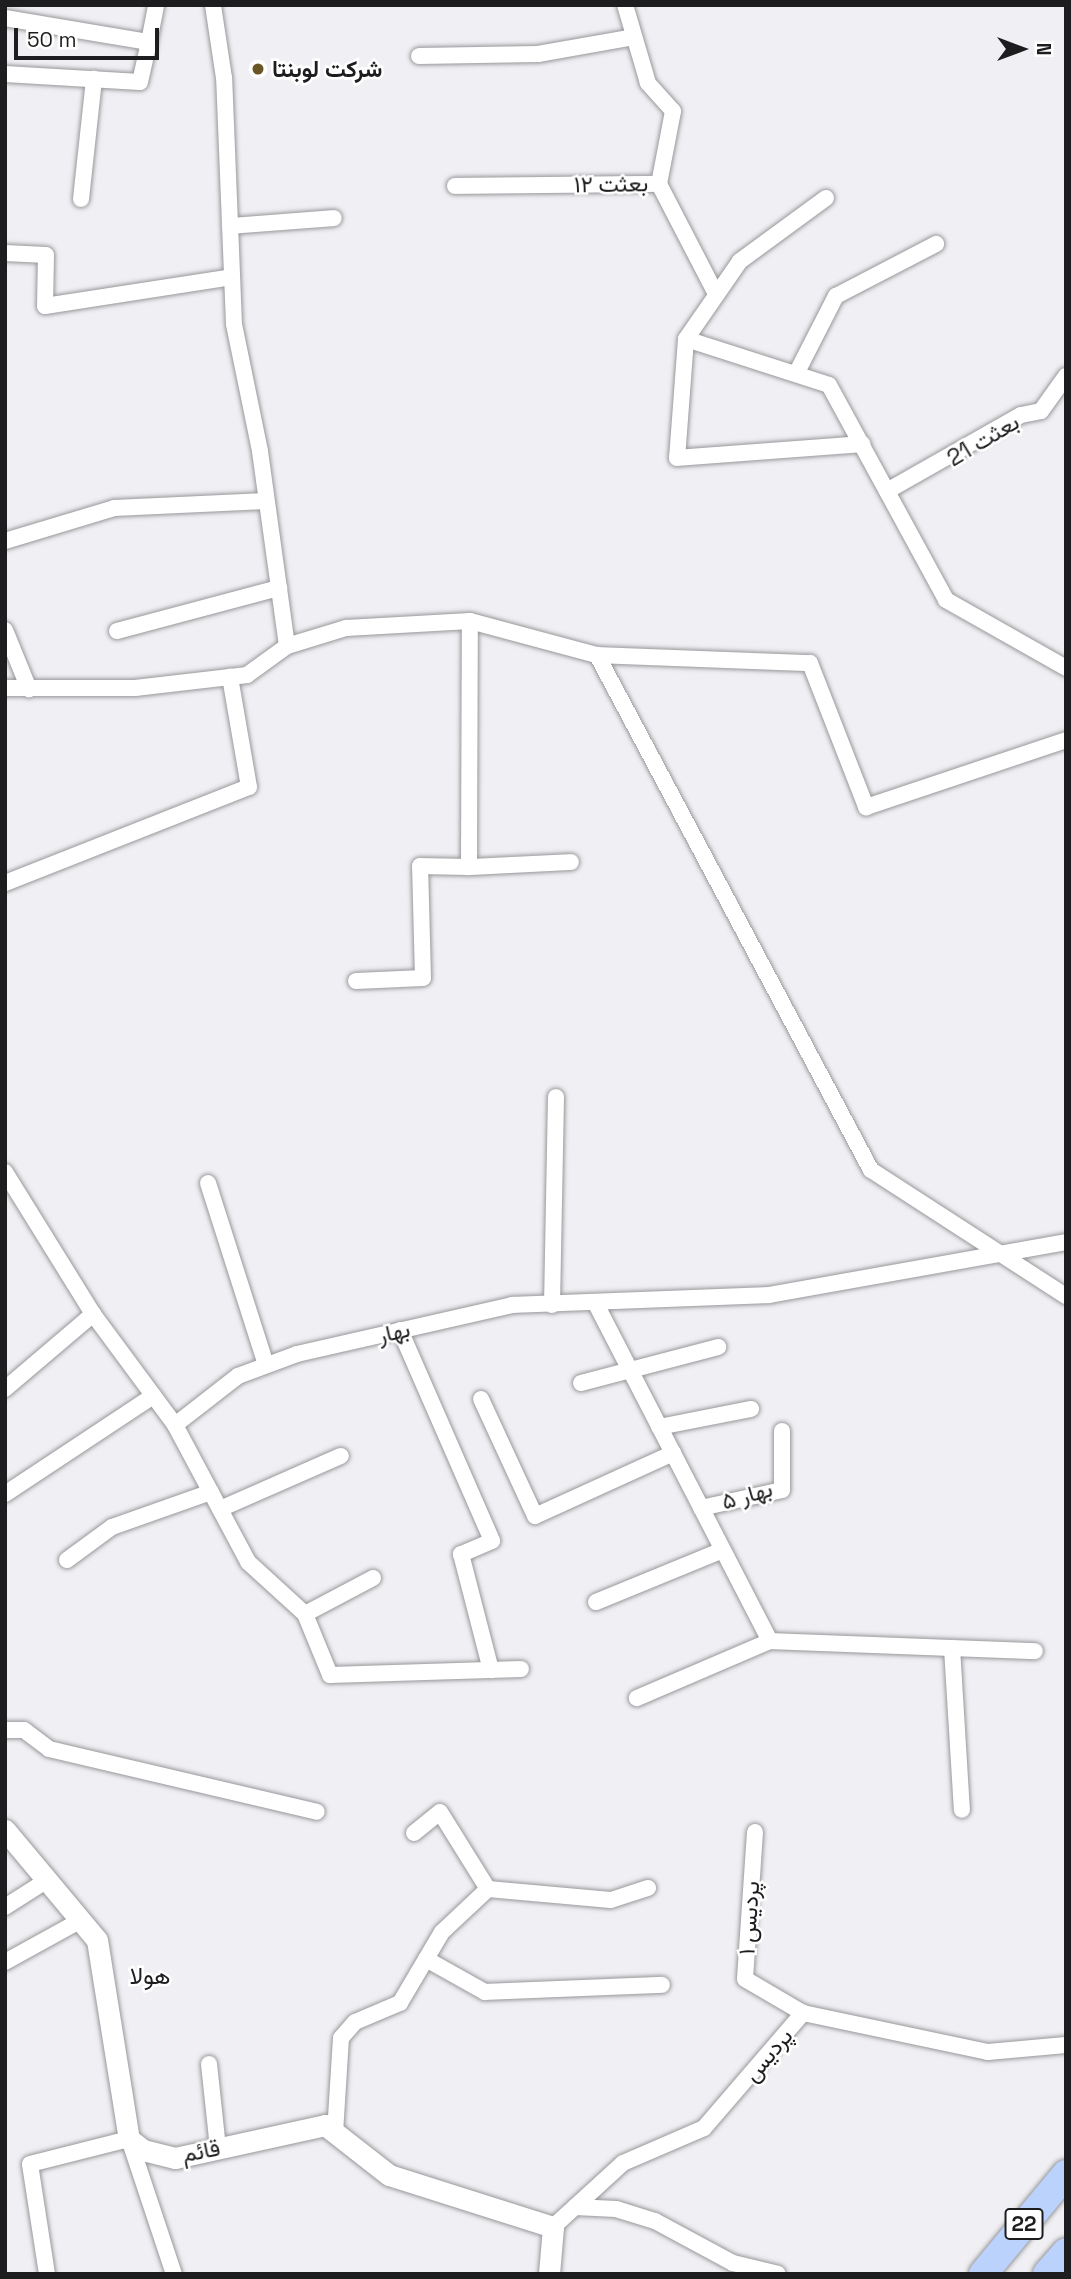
<!DOCTYPE html>
<html>
<head>
<meta charset="utf-8">
<style>
  body { margin:0 }
  #map { position:relative; width:1071px; height:2279px; overflow:hidden; background:#f0eff3; font-family:"Space Grotesk",Vazirmatn,sans-serif }
  div>[style] { position:absolute }
  [style*='--x'] { left:calc(var(--x)*1px); top:calc(var(--y)*1px); width:calc(var(--w)*1px); rotate:calc(var(--a)*1deg) }
  .roads { filter:drop-shadow(0 0 2px #98989b) drop-shadow(0 0 2px #98989b) }
  .street>* { height:16px; margin:-8px; padding:0 8px; transform-origin:8px; border-radius:8px; background:#fff }
  .secondary>* { height:21px; margin:-10.5px; padding:0 10.5px; transform-origin:10.5px; border-radius:10.5px; background:#fff }
  .highway>* { height:28px; margin:-14px; padding:0 14px; transform-origin:14px; border-radius:14px; background:#bbd2fd }
  .dots>* { width:19px; height:19px; translate:-50% -50%; box-sizing:border-box; border:4px solid #fff; border-radius:50% }
  span { translate:-50% -50%; white-space:nowrap; text-align:center; line-height:1.15; -webkit-text-stroke:5px #fff; paint-order:stroke }
  .shield-label span { padding:2px 5px; background:#fff; border:2px solid; border-radius:5px; -webkit-text-stroke-width:0 }
  .shield-label { font-size:21px; color:#1d1d1f; font-weight:700 }
  .poi-label { font-size:23px; color:#1d1d1f; font-weight:700 }
  .left { translate:0 -50%; text-align:left }
  .street-label { font-size:23px; color:#1d1d1f }
  .neighbourhood-label { font-size:24px; color:#1d1d1f }
  .frame { position:absolute; inset:0; border:7px solid #1d1d1f; pointer-events:none }
  .north { position:absolute; left:987px; top:14px; width:70px; height:70px; -webkit-text-stroke:5px #fff; paint-order:stroke; rotate:90deg; font-size:19px; font-weight:700; line-height:28px; text-align:center; color:#1d1d1f }
  .north::after { content:''; display:block; margin:auto; width:24px; height:32px; background:#1d1d1f; clip-path:polygon(50% 0,100% 100%,50% 72%,0 100%) }
  .scale { position:absolute; left:14px; top:28px; width:145px; height:32px; box-sizing:border-box; border:4px solid #1d1d1f; border-top:0; padding-left:9px; font-size:21px; line-height:24px; white-space:nowrap; color:#1d1d1f; -webkit-text-stroke:5px #fff; paint-order:stroke }
</style>
</head>
<body>
<div id="map">
  <div class="roads">
    <div class="street">
      <div style="--x:5;--y:18;--w:146;--a:9.5"></div>
      <div style="--x:149;--y:42;--w:38;--a:-79"></div>
      <div style="--x:419;--y:56;--w:119;--a:-1"></div>
      <div style="--x:538;--y:54;--w:97;--a:-10"></div>
      <div style="--x:5;--y:74;--w:135;--a:3.4"></div>
      <div style="--x:140;--y:82;--w:41;--a:-77.3"></div>
      <div style="--x:659;--y:184;--w:124;--a:62.6"></div>
      <div style="--x:455;--y:186;--w:204;--a:-0.6"></div>
      <div style="--x:659;--y:184;--w:74;--a:-79.1"></div>
      <div style="--x:673;--y:111;--w:38;--a:-132"></div>
      <div style="--x:648;--y:83;--w:81;--a:-106.4"></div>
      <div style="--x:826;--y:198;--w:107;--a:143.8"></div>
      <div style="--x:740;--y:261;--w:95;--a:124.7"></div>
      <div style="--x:686;--y:339;--w:119;--a:94.3"></div>
      <div style="--x:677;--y:458;--w:186;--a:-4.3"></div>
      <div style="--x:81;--y:199;--w:121;--a:-83.8"></div>
      <div style="--x:230;--y:226;--w:104;--a:-4.4"></div>
      <div style="--x:5;--y:253;--w:41;--a:2.8"></div>
      <div style="--x:46;--y:255;--w:51;--a:91.1"></div>
      <div style="--x:45;--y:306;--w:189;--a:-8.8"></div>
      <div style="--x:686;--y:339;--w:150;--a:17.8"></div>
      <div style="--x:829;--y:385;--w:245;--a:61.4"></div>
      <div style="--x:946;--y:600;--w:138;--a:29.5"></div>
      <div style="--x:796;--y:374;--w:88;--a:-62.9"></div>
      <div style="--x:836;--y:296;--w:113;--a:-27.5"></div>
      <div style="--x:887;--y:491;--w:154;--a:-29.6"></div>
      <div style="--x:1021;--y:415;--w:20;--a:-11"></div>
      <div style="--x:1041;--y:411;--w:43;--a:-54.5"></div>
      <div style="--x:5;--y:541;--w:114;--a:-16.8"></div>
      <div style="--x:114;--y:508;--w:152;--a:-2.6"></div>
      <div style="--x:5;--y:630;--w:64;--a:67.9"></div>
      <div style="--x:117;--y:631;--w:168;--a:-14.9"></div>
      <div style="--x:287;--y:646;--w:62;--a:-17"></div>
      <div style="--x:346;--y:628;--w:124;--a:-3.2"></div>
      <div style="--x:470;--y:621;--w:131;--a:15"></div>
      <div style="--x:597;--y:655;--w:213;--a:2.2"></div>
      <div style="--x:810;--y:663;--w:155;--a:68.7"></div>
      <div style="--x:866;--y:807;--w:211;--a:-18.5"></div>
      <div style="--x:597;--y:655;--w:583;--a:61.99"></div>
      <div style="--x:871;--y:1170;--w:232;--a:32.9"></div>
      <div style="--x:5;--y:688;--w:130;--a:0"></div>
      <div style="--x:135;--y:688;--w:113;--a:-6.6"></div>
      <div style="--x:247;--y:675;--w:49;--a:-35.9"></div>
      <div style="--x:287;--y:646;--w:197;--a:-97.9"></div>
      <div style="--x:260;--y:451;--w:130;--a:-101.6"></div>
      <div style="--x:234;--y:324;--w:246;--a:-92.3"></div>
      <div style="--x:224;--y:78;--w:74;--a:-98.6"></div>
      <div style="--x:469;--y:867;--w:102;--a:-2.8"></div>
      <div style="--x:5;--y:883;--w:262;--a:-21.5"></div>
      <div style="--x:249;--y:787;--w:112;--a:-99.8"></div>
      <div style="--x:356;--y:981;--w:67;--a:-2.6"></div>
      <div style="--x:423;--y:978;--w:112;--a:-91.5"></div>
      <div style="--x:420;--y:866;--w:49;--a:1.2"></div>
      <div style="--x:469;--y:867;--w:246;--a:-89.8"></div>
      <div style="--x:5;--y:1172;--w:167;--a:58.2"></div>
      <div style="--x:93;--y:1314;--w:138;--a:53.5"></div>
      <div style="--x:175;--y:1425;--w:155;--a:61.9"></div>
      <div style="--x:248;--y:1562;--w:77;--a:42.4"></div>
      <div style="--x:305;--y:1614;--w:66;--a:67.7"></div>
      <div style="--x:330;--y:1675;--w:191;--a:-1.8"></div>
      <div style="--x:208;--y:1183;--w:191;--a:72.3"></div>
      <div style="--x:596;--y:1304;--w:379;--a:62.7"></div>
      <div style="--x:770;--y:1641;--w:145;--a:156.8"></div>
      <div style="--x:552;--y:1305;--w:208;--a:-88.9"></div>
      <div style="--x:400;--y:1330;--w:230;--a:66.4"></div>
      <div style="--x:492;--y:1541;--w:34;--a:157"></div>
      <div style="--x:461;--y:1554;--w:120;--a:75.5"></div>
      <div style="--x:581;--y:1383;--w:142;--a:-14.7"></div>
      <div style="--x:5;--y:1389;--w:116;--a:-40.4"></div>
      <div style="--x:481;--y:1399;--w:129;--a:65.2"></div>
      <div style="--x:535;--y:1516;--w:152;--a:-24.5"></div>
      <div style="--x:175;--y:1425;--w:80;--a:-37.9"></div>
      <div style="--x:238;--y:1376;--w:63;--a:-20.4"></div>
      <div style="--x:297;--y:1354;--w:221;--a:-12.8"></div>
      <div style="--x:512;--y:1305;--w:257;--a:-2.2"></div>
      <div style="--x:769;--y:1295;--w:302;--a:-10.1"></div>
      <div style="--x:659;--y:1427;--w:94;--a:-11.1"></div>
      <div style="--x:5;--y:1494;--w:178;--a:-33.5"></div>
      <div style="--x:701;--y:1508;--w:83;--a:-12.5"></div>
      <div style="--x:782;--y:1490;--w:59;--a:-90"></div>
      <div style="--x:220;--y:1509;--w:132;--a:-23.7"></div>
      <div style="--x:67;--y:1560;--w:56;--a:-36.3"></div>
      <div style="--x:112;--y:1527;--w:105;--a:-19.5"></div>
      <div style="--x:596;--y:1602;--w:137;--a:-22.3"></div>
      <div style="--x:305;--y:1614;--w:77;--a:-27.9"></div>
      <div style="--x:770;--y:1641;--w:265;--a:2.2"></div>
      <div style="--x:952;--y:1648;--w:162;--a:86.5"></div>
      <div style="--x:5;--y:1730;--w:19;--a:0"></div>
      <div style="--x:24;--y:1730;--w:31;--a:37"></div>
      <div style="--x:49;--y:1749;--w:275;--a:13.2"></div>
      <div style="--x:755;--y:1832;--w:147;--a:93.9"></div>
      <div style="--x:745;--y:1979;--w:67;--a:30.4"></div>
      <div style="--x:414;--y:1833;--w:33;--a:-39"></div>
      <div style="--x:440;--y:1812;--w:91;--a:58.1"></div>
      <div style="--x:5;--y:1907;--w:52;--a:-32.5"></div>
      <div style="--x:426;--y:1959;--w:68;--a:29.2"></div>
      <div style="--x:485;--y:1992;--w:177;--a:-2.3"></div>
      <div style="--x:5;--y:1962;--w:87;--a:-28.9"></div>
      <div style="--x:209;--y:2064;--w:84;--a:83.9"></div>
      <div style="--x:335;--y:2133;--w:95;--a:-86.4"></div>
      <div style="--x:341;--y:2038;--w:21;--a:-49"></div>
      <div style="--x:355;--y:2022;--w:49;--a:-22.9"></div>
      <div style="--x:400;--y:2003;--w:82;--a:-59.4"></div>
      <div style="--x:442;--y:1932;--w:63;--a:-43.1"></div>
      <div style="--x:488;--y:1889;--w:123;--a:5.1"></div>
      <div style="--x:611;--y:1900;--w:39;--a:-18"></div>
      <div style="--x:575;--y:2207;--w:41;--a:2.8"></div>
      <div style="--x:616;--y:2209;--w:41;--a:17.1"></div>
      <div style="--x:655;--y:2221;--w:89;--a:28.3"></div>
      <div style="--x:733;--y:2263;--w:46;--a:13.7"></div>
      <div style="--x:553;--y:2227;--w:95;--a:-42.4"></div>
      <div style="--x:623;--y:2163;--w:88;--a:-23.4"></div>
      <div style="--x:704;--y:2128;--w:152;--a:-49.3"></div>
      <div style="--x:803;--y:2013;--w:189;--a:11.9"></div>
      <div style="--x:988;--y:2052;--w:78;--a:-5.1"></div>
      <div style="--x:47;--y:2274;--w:111;--a:-98.8"></div>
      <div style="--x:30;--y:2164;--w:102;--a:-14.2"></div>
      <div style="--x:129;--y:2139;--w:142;--a:71.6"></div>
    </div>
    <div class="secondary">
      <div style="--x:5;--y:1830;--w:143;--a:50.1"></div>
      <div style="--x:97;--y:1940;--w:202;--a:80.9"></div>
      <div style="--x:129;--y:2139;--w:18;--a:38"></div>
      <div style="--x:143;--y:2150;--w:33;--a:14"></div>
      <div style="--x:175;--y:2158;--w:154;--a:-12.4"></div>
      <div style="--x:325;--y:2125;--w:81;--a:38"></div>
      <div style="--x:389;--y:2175;--w:172;--a:17.6"></div>
      <div style="--x:553;--y:2227;--w:47;--a:94.9"></div>
    </div>
    <div class="highway">
      <div style="--x:983;--y:2274;--w:130;--a:-50.3"></div>
      <div style="--x:1047;--y:2274;--w:29;--a:-49"></div>
    </div>
  </div>
  <div class="dots">
    <div style="left:258px;top:69px;background:#6a5625"></div>
  </div>
  <div class="shield-label">
    <span style="left:1024px;top:2224px">22</span>
  </div>
  <div class="poi-label">
    <span class="left" style="left:272px;top:69px">شرکت لوبنتا</span>
  </div>
  <div class="street-label">
    <span style="left:611px;top:184px;rotate:-1deg">بعثت ۱۲</span>
    <span style="left:983px;top:440px;rotate:-31deg">بعثت 21</span>
    <span style="left:394px;top:1332px;rotate:-13deg">بهار</span>
    <span style="left:747px;top:1495px;rotate:-16deg">بهار ۵</span>
    <span style="left:749px;top:1918px;rotate:-86deg">پرديس ۱</span>
    <span style="left:768px;top:2055px;rotate:-50deg">پرديس</span>
    <span style="left:201px;top:2151px;rotate:-11deg">قائم</span>
  </div>
  <div class="neighbourhood-label">
    <span style="left:150px;top:1976px">هولا</span>
  </div>
  <div class="frame"></div>
  <div class="north">N</div>
  <div class="scale">50 m</div>
</div>
</body>
</html>
